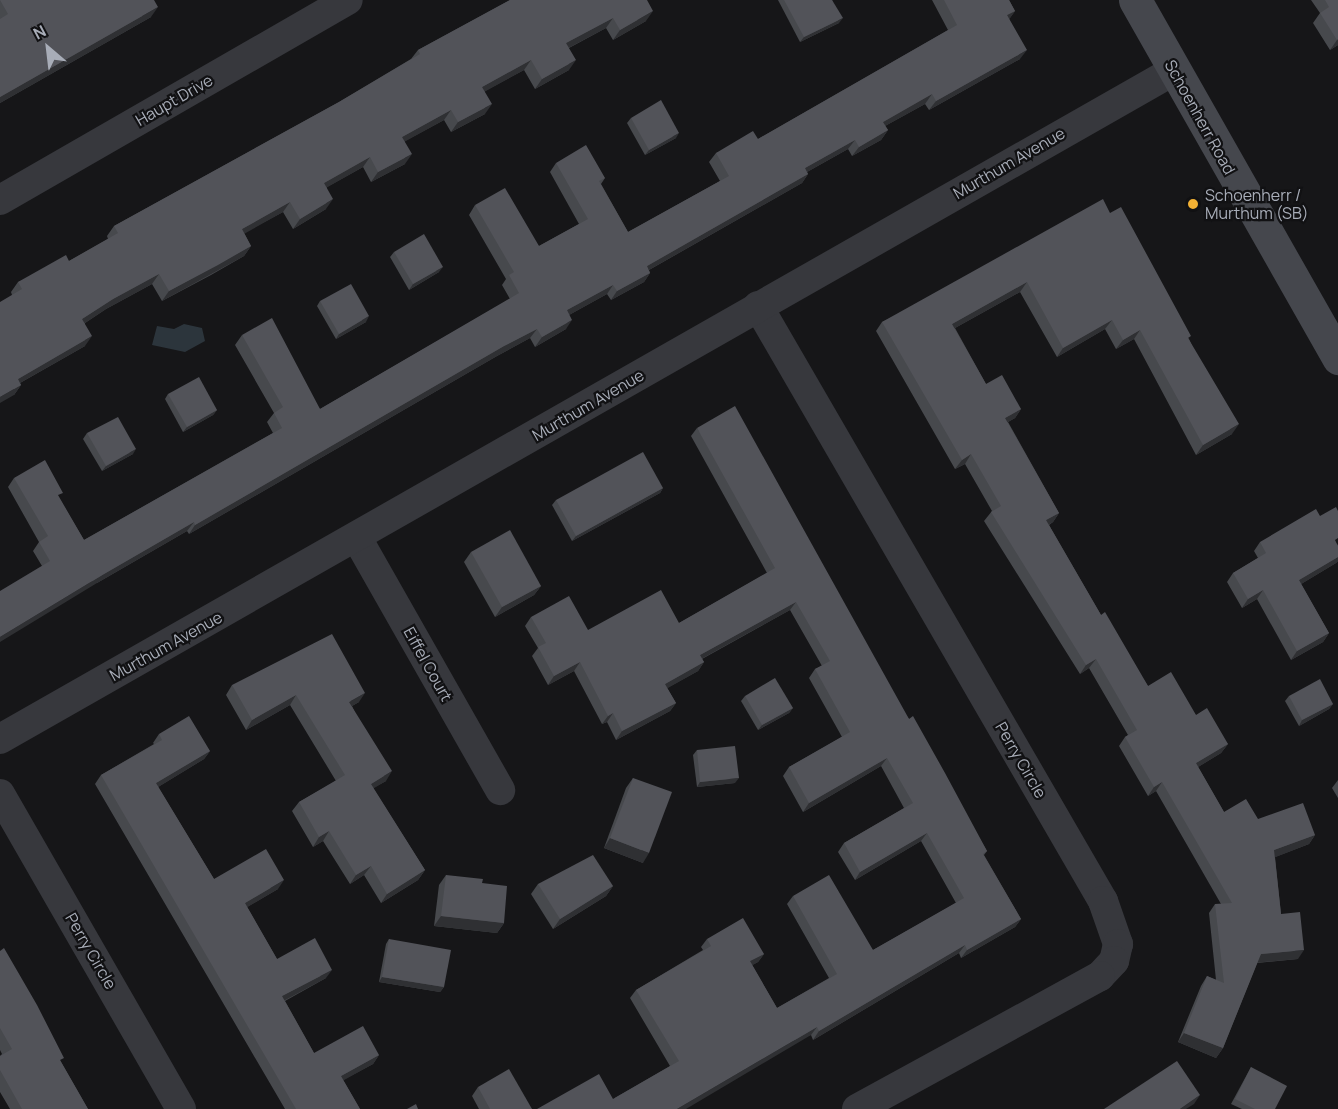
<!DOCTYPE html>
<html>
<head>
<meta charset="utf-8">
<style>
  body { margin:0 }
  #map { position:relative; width:1338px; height:1109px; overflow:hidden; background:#161618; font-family:Manrope,sans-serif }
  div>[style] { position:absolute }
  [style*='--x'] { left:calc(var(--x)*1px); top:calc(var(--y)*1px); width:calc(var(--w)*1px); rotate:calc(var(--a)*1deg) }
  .water>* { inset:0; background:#2c353c }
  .street>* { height:30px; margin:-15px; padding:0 15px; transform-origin:15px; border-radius:15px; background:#37383d }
  .secondary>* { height:33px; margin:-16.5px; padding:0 16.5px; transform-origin:16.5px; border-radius:16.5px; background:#45474d }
  .wall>* { inset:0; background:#47494d }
  .shaded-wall>* { inset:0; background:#2f3033 }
  .building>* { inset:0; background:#525359 }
  .dots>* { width:16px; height:16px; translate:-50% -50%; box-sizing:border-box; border:3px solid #111113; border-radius:50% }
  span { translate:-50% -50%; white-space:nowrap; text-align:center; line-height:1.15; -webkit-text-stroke:4.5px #111113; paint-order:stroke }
  .street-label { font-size:16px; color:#a8adb8 }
  .poi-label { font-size:16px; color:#a8adb8 }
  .left { translate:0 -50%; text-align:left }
  .north { position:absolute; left:18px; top:18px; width:60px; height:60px; -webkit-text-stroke:4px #111113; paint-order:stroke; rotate:332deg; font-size:16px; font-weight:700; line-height:24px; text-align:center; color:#a8adb8 }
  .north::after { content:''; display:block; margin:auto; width:21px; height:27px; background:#a8adb8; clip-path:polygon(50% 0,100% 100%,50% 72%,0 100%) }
</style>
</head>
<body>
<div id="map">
  <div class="water">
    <div style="clip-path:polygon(184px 324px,202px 328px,205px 341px,185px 352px,152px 345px,157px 326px,174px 329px)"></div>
  </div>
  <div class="street">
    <div style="--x:0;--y:200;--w:401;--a:-29.9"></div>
    <div style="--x:758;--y:306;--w:688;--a:59.89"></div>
    <div style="--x:1103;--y:901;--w:46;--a:70.8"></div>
    <div style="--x:1118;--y:944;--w:17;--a:103"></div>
    <div style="--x:1114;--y:961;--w:21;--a:133"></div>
    <div style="--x:1100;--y:976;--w:277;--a:151.3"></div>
    <div style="--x:357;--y:538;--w:290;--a:60.4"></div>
    <div style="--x:0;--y:739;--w:1352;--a:-29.66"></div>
    <div style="--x:0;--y:794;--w:363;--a:60.1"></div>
  </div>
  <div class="secondary">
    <div style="--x:1135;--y:0;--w:412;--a:60.4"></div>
  </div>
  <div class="wall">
    <div style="clip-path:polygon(0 0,151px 17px,0 103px)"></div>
    <div style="clip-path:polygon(510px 0,646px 21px,613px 40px,606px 28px,569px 48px,569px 70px,535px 89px,524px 70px,485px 91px,485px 114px,451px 132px,444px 120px,405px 141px,405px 164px,371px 182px,363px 167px,327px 187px,326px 209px,293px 229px,283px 212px,244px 233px,251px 246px,244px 256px,211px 275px,162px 301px,152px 284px,106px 309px,85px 323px,85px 346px,20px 383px,21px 385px,14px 395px,12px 295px,11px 292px,18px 282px,69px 261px,108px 239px,107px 236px,114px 226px,339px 102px,411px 59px,418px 50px)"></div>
    <div style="clip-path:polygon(778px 0,832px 0,839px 23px,800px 42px)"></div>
    <div style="clip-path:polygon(932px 0,1009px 0,1015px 11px,1009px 19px,1020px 59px,929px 110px,925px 104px,885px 126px,888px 130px,881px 140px,852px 156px,848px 149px,807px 172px,808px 174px,802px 183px,649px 270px,650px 273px,644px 282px,611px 300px,607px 294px,569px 315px,566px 329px,535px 347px,530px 338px,497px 356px,189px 534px,187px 531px,97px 583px,42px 566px,33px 551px,39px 542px,8px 487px,14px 478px,59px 498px,84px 540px,273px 433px,267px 422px,274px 413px,235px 345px,242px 335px,320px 409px,510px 299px,502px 285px,506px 279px,469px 215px,475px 205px,539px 246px,579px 224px,550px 172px,556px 163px,605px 178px,601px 184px,628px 232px,720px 181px,709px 162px,716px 153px,758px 139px,948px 30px)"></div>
    <div style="clip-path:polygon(1311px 0,1338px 0,1338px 45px,1330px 50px,1313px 23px,1320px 13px)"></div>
    <div style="clip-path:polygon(631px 118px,676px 138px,645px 155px,627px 123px)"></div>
    <div style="clip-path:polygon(1110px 213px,1189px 339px,1232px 434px,1196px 455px,1134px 339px,1116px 349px,1105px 329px,1057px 357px,1020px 292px,955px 328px,986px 384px,1021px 409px,1015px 418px,1008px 422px,1059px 513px,1053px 522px,1049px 525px,1101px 615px,1148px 686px,1196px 715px,1228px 744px,1221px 753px,1198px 767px,1224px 812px,1258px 819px,1315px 835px,1309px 844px,1275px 857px,1281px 914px,1298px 959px,1257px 963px,1223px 1048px,1216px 1058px,1178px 1042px,1201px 986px,1207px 976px,1216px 980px,1209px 913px,1215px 904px,1221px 904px,1156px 791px,1148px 796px,1119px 746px,1125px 737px,1128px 735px,1089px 668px,1080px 674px,984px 521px,992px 511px,965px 464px,955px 469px,876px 331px,882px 322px)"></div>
    <div style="clip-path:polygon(394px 252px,439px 272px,409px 290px,390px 257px)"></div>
    <div style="clip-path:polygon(320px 301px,366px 322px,336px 339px,317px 306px)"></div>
    <div style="clip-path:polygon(168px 394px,217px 410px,213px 415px,183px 432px,165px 399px)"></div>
    <div style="clip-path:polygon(697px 428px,909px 719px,987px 851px,984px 855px,1021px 919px,1015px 927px,961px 958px,959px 953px,813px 1040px,811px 1035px,613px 1099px,670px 1066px,630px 998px,636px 990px,703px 950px,701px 947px,707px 939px,764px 954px,758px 962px,752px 965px,777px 1008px,829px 978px,787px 904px,793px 896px,873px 950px,956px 903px,921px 841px,855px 880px,838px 852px,844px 843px,904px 808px,881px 766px,803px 812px,783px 776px,789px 767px,842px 737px,809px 678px,815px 669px,822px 666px,790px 610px,702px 659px,704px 662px,698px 671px,667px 688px,676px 703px,670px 711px,616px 740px,607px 722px,602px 724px,574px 671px,548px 685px,532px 656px,538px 648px,525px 626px,531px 617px,588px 630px,679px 623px,767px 573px,691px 436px)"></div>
    <div style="clip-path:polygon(87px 433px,133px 454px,102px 471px,83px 439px)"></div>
    <div style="clip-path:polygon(663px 488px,660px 493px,572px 541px,552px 505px,556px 500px)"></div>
    <div style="clip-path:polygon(1260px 542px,1337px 544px,1338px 546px,1338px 561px,1336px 563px,1301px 584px,1329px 633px,1323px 642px,1291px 660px,1257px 599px,1242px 608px,1227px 582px,1233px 573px,1258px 558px,1254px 551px)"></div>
    <div style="clip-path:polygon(471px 552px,541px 586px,534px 595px,495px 617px,464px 562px)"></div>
    <div style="clip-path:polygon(232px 685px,359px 702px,352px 706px,386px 781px,373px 788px,425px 870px,418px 880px,381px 903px,364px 875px,350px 884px,323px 841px,313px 847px,292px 811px,299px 802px,336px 781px,290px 705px,246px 730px,226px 695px)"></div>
    <div style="clip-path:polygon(745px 696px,793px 708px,789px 713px,758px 730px,741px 701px)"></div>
    <div style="clip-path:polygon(1289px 696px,1333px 704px,1329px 709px,1299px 726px,1285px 701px)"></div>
    <div style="clip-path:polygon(159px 734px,210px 751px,204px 759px,158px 787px,214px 879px,278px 889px,247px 907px,277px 959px,326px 978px,285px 1001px,314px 1053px,379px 1055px,373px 1064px,343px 1080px,360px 1109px,285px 1109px,95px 784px,101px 775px,154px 744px,153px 743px)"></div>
    <div style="clip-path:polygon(697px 750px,735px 783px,697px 787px,693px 755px)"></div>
    <div style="clip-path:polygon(633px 778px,643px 863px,604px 848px,626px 788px)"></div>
    <div style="clip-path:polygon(1338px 780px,1338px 798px,1332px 788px)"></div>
    <div style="clip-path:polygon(446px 875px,504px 923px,497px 933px,434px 926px,439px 885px)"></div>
    <div style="clip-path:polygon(538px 884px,613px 886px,606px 896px,553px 929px,531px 894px)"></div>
    <div style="clip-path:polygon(389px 939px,444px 987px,440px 992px,379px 982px,386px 944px)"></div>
    <div style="clip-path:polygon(0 951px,61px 1062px,88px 1109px,10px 1109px,0 1092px,0 1056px,2px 1054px,0 1050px)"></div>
    <div style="clip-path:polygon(1251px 1067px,1275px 1109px,1242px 1109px,1231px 1104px)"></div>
    <div style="clip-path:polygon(478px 1087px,532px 1109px,479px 1109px,472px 1096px)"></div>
  </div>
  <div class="shaded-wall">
    <div style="clip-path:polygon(158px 7px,151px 17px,0 103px,0 97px)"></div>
    <div style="clip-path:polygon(653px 11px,646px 21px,613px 40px,620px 30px)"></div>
    <div style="clip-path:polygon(1015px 11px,1008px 21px,1007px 15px)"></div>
    <div style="clip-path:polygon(613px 18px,606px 28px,559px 53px,566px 43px)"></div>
    <div style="clip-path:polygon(843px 18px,839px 23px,800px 42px,804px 37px)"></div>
    <div style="clip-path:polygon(1338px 39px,1338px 45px,1330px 50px,1337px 40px)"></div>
    <div style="clip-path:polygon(1027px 50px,1020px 59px,929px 110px,936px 101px)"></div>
    <div style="clip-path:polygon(531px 60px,524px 70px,475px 97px,482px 87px)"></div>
    <div style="clip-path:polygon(576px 60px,569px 70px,535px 89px,542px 79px)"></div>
    <div style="clip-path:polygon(932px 94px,925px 104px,876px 131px,883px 122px)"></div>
    <div style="clip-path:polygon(492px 104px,485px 114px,451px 132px,458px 122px)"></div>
    <div style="clip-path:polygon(451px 110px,444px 120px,395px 147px,402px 137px)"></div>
    <div style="clip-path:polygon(888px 130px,881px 140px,852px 156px,859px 147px)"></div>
    <div style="clip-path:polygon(679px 133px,676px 138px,645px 155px,649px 150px)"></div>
    <div style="clip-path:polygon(855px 140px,848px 149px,798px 177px,805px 168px)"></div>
    <div style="clip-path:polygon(412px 154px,405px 164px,371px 182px,378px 172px)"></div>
    <div style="clip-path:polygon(370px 157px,363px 167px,317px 193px,324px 183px)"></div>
    <div style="clip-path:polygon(808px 174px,802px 183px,640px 275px,647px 266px)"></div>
    <div style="clip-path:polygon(333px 199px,326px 209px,293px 229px,300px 219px)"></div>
    <div style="clip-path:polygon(290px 202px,283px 212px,235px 239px,242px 229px)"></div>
    <div style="clip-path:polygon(251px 246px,244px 256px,162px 301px,169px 291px)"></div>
    <div style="clip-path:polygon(443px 267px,439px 272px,409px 290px,413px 284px)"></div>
    <div style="clip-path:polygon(650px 273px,644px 282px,611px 300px,617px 291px)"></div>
    <div style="clip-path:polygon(159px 274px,152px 284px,106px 309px,76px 329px,82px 319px,113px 299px)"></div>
    <div style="clip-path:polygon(1027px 282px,1020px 292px,946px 333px,952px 324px)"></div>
    <div style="clip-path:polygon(613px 285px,607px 294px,560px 320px,567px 310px)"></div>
    <div style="clip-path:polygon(369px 316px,366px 322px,336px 339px,339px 334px)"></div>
    <div style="clip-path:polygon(572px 320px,566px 329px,535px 347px,542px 337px)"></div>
    <div style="clip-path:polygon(1112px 320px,1105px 329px,1057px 357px,1063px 348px)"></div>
    <div style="clip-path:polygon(537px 329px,530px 338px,497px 356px,189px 534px,195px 525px,504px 346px)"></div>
    <div style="clip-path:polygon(1140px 330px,1134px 339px,1116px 349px,1123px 340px)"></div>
    <div style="clip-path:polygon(92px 336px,85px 346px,11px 388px,18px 379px)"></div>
    <div style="clip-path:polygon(21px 385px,14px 395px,0 403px,0 397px)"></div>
    <div style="clip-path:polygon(1021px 409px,1015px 418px,999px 427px,1005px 418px)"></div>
    <div style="clip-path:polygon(217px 410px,213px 415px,183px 432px,187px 427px)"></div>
    <div style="clip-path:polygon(1239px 424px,1232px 434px,1196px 455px,1203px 445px)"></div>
    <div style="clip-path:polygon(136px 449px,133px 454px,102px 471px,106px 466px)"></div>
    <div style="clip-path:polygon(971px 454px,965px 464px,955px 469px,962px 460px)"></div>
    <div style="clip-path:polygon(663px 488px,660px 493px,572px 541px,576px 536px)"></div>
    <div style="clip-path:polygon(1059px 513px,1053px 522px,1040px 530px,1046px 520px)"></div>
    <div style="clip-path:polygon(194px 522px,187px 531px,97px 583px,0 642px,0 637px,104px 574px)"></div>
    <div style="clip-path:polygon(1338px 557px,1338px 561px,1336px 563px,1293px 589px,1299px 580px)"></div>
    <div style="clip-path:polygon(541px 586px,534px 595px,495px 617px,502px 607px)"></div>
    <div style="clip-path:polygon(1263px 590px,1257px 599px,1242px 608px,1248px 599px)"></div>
    <div style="clip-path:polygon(796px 602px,790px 610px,694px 663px,700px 655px)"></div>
    <div style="clip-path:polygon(1329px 633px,1323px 642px,1291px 660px,1297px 651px)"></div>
    <div style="clip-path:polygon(1096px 659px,1089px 668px,1080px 674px,1086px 665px)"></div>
    <div style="clip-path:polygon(580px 662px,574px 671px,548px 685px,554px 676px)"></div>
    <div style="clip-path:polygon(704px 662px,698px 671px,659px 693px,665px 684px)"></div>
    <div style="clip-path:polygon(365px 693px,359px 702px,343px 711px,349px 702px)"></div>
    <div style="clip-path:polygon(296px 695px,290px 705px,246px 730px,252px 720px)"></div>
    <div style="clip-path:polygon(676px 703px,670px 711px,616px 740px,622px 731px)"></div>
    <div style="clip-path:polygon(1333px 704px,1329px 709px,1299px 726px,1302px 720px)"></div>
    <div style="clip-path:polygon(793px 708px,789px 713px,758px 730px,762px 725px)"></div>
    <div style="clip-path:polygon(613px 713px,607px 722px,602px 724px,608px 716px)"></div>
    <div style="clip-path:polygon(1228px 744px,1221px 753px,1190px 772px,1196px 763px)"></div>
    <div style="clip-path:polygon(210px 751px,204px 759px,150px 792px,156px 783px)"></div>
    <div style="clip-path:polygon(887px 758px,881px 766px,803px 812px,809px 803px)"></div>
    <div style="clip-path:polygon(392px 771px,386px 781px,364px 794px,371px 784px)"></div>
    <div style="clip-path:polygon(739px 778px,735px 783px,697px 787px,700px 782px)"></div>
    <div style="clip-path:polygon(1162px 782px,1156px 791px,1148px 796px,1154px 787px)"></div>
    <div style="clip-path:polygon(329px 831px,323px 841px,313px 847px,319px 837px)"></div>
    <div style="clip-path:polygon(927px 833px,921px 841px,855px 880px,860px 872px)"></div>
    <div style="clip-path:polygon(1315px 835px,1309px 844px,1268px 860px,1274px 850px)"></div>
    <div style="clip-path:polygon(610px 838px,649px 853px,643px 863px,604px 848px)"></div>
    <div style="clip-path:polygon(371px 866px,364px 875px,350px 884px,356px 875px)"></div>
    <div style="clip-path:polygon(425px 870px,418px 880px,381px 903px,387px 894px)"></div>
    <div style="clip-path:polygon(284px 880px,278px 889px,239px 912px,245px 903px)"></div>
    <div style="clip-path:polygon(613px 886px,606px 896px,553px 929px,560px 919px)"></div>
    <div style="clip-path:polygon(441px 916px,504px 923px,497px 933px,434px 926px)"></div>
    <div style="clip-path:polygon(1021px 919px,1015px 927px,961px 958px,967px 950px)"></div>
    <div style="clip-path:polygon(965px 945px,959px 953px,813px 1040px,819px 1031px)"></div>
    <div style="clip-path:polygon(1304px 950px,1298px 959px,1254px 963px,1261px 954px)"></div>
    <div style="clip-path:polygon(764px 954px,758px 962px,744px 970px,750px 961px)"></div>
    <div style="clip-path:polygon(332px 970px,326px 978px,276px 1005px,282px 996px)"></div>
    <div style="clip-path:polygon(382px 977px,444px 987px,440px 992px,379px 982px)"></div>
    <div style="clip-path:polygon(817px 1027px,811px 1035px,686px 1109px,677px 1109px)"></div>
    <div style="clip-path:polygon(1184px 1033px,1223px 1048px,1216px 1058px,1178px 1042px)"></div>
    <div style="clip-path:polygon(379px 1055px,373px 1064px,335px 1085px,341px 1076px)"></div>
    <div style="clip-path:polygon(1200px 1095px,1194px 1104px,1186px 1109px,1180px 1109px)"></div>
  </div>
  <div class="building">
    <div style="clip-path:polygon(0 0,154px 0,158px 7px,0 97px,0 19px,8px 14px)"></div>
    <div style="clip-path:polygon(510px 0,647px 0,653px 11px,620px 30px,613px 18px,566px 43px,576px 60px,542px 79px,531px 60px,482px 87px,492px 104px,458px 122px,451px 110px,402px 137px,412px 154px,378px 172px,370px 157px,324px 183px,333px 199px,300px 219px,290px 202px,242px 229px,251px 246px,218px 265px,169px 291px,159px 274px,113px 299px,82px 319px,92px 336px,18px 379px,21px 385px,0 397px,0 302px,22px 289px,18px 282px,66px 255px,69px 261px,118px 233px,114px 226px,339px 102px,420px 54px,418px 50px)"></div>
    <div style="clip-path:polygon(784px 0,832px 0,843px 18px,804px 37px)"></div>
    <div style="clip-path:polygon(944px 0,1009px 0,1015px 11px,1007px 15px,1027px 50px,936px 101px,932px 94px,883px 122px,888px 130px,859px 147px,855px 140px,805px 168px,808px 174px,647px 266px,650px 273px,617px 291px,613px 285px,567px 310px,572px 320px,542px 337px,537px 329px,504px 346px,195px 525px,194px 522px,104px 574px,0 637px,0 591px,50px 561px,39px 542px,48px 536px,14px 478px,45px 460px,63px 493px,58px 495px,84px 540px,282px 428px,274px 413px,283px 407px,242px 335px,272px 318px,320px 409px,519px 293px,509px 275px,514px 272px,475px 205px,505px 188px,539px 246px,588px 219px,556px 163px,586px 145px,605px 178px,599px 181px,628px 232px,729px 176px,716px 153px,753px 131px,758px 139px,957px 25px)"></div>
    <div style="clip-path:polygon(1325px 0,1338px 0,1338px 39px,1337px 40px,1320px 13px,1329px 7px)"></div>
    <div style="clip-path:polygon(661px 100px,679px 133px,649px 150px,631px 118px)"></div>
    <div style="clip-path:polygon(1103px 199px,1110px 213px,1121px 207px,1191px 336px,1188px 338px,1239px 424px,1203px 445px,1140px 330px,1123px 340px,1112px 320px,1063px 348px,1027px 282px,952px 324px,986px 384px,1002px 375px,1021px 409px,1005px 418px,1059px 513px,1046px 520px,1101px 615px,1105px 612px,1148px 686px,1171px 672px,1196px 715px,1207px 708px,1228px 744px,1196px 763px,1224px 812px,1246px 799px,1258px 819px,1303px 803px,1315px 835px,1274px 850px,1281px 914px,1300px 912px,1304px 950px,1261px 954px,1223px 1048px,1184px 1033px,1207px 976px,1224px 983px,1215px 904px,1232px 903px,1162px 782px,1154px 787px,1125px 737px,1137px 730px,1096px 659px,1086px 665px,991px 512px,1001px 506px,971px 454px,962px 460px,882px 322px)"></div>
    <div style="clip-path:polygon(424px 234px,443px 267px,413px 284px,394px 252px)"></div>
    <div style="clip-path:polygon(351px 284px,369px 316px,339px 334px,320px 301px)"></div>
    <div style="clip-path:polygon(199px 377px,217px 410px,187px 427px,168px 394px)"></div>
    <div style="clip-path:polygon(735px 406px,909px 719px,913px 716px,945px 773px,987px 851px,983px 854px,1021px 919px,967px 950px,965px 945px,819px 1031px,817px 1027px,677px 1109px,537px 1109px,599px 1074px,613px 1099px,679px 1061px,636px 990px,711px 946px,707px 939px,743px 918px,764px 954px,750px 961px,777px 1008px,837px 974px,793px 896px,829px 875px,873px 950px,964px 898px,927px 833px,860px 872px,844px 843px,913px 803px,887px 758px,809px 803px,789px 767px,850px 732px,815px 669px,830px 661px,796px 602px,700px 655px,704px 662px,665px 684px,676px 703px,622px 731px,613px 713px,608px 716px,580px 662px,554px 676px,538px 647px,546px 643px,531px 617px,569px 596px,588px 630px,661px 590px,679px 623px,775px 568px,697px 428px)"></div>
    <div style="clip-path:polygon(118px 417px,136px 449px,106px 466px,87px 433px)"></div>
    <div style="clip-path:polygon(643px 452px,663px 488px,576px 536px,556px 500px)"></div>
    <div style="clip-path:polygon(1336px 507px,1338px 511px,1338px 538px,1335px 540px,1338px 546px,1338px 557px,1299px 580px,1329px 633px,1297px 651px,1263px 590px,1248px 599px,1233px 573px,1266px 553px,1260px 542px,1316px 509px,1320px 516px)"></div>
    <div style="clip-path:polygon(510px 530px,541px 586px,502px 607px,471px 552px)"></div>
    <div style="clip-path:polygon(332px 634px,365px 693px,349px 702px,392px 771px,371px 784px,425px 870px,387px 894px,371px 866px,356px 875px,329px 831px,319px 837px,299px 802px,345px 775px,296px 695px,252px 720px,232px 685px)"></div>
    <div style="clip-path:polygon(775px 678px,793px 708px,762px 725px,745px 696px)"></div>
    <div style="clip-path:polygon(1320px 679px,1333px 704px,1302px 720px,1289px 696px)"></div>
    <div style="clip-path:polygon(189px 716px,210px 751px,156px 783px,214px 879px,266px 849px,284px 880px,245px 903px,277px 959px,315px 938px,332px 970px,282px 996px,314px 1053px,363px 1026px,379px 1055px,341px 1076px,360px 1109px,296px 1109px,101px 775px,162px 740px,159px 734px)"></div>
    <div style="clip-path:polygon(735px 746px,739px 778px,700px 782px,697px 750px)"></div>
    <div style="clip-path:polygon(633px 778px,672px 792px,649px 853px,610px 838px)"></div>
    <div style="clip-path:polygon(593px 855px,613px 886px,560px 919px,538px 884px)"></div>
    <div style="clip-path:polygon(446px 875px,483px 879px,482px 883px,507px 886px,504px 923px,441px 916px)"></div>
    <div style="clip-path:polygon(389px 939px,451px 950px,444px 987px,382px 977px)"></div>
    <div style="clip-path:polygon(4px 948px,37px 1005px,64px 1058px,60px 1060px,88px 1109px,22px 1109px,0 1070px,0 1056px,12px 1049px,0 1028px,0 951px)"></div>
    <div style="clip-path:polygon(1177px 1061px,1200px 1095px,1180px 1109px,1104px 1109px)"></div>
    <div style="clip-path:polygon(1251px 1067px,1287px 1086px,1275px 1109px,1255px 1109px,1235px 1099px)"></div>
    <div style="clip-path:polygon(509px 1069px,532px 1109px,490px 1109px,478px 1087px)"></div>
    <div style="clip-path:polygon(416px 1104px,418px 1109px,407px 1109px)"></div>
  </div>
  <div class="dots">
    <div style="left:1193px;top:204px;background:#f2b134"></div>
  </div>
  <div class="street-label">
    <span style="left:174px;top:100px;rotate:-30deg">Haupt Drive</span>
    <span style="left:1200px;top:117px;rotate:61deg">Schoenherr Road</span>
    <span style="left:1009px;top:163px;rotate:-30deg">Murthum Avenue</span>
    <span style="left:588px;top:405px;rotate:-30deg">Murthum Avenue</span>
    <span style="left:166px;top:646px;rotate:-29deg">Murthum Avenue</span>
    <span style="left:428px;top:664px;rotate:61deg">Eiffel Court</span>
    <span style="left:1021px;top:760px;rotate:60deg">Perry Circle</span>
    <span style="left:91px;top:951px;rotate:60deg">Perry Circle</span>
  </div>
  <div class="poi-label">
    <span class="left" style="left:1205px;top:204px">Schoenherr /<br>Murthum (SB)</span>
  </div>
  <div class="north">N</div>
</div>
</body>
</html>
